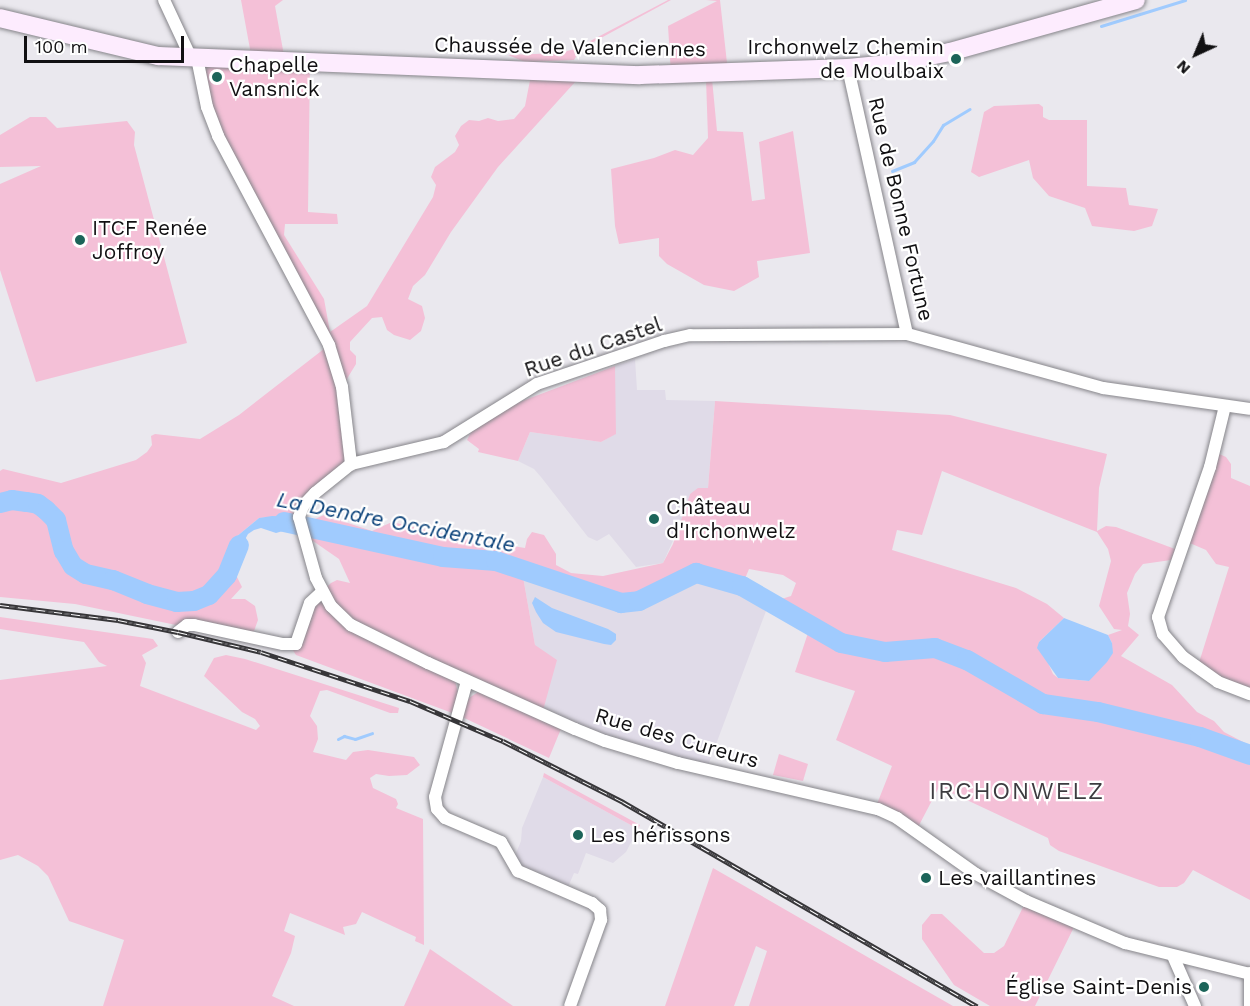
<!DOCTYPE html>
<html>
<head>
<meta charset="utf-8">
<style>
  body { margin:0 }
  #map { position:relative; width:1250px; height:1006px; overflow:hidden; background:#eae8ee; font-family:"Work Sans",sans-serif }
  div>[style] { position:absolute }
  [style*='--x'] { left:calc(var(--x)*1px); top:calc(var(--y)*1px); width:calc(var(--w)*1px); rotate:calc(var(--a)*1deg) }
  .built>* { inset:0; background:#e0dbe8 }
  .green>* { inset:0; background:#f4c0d7 }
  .water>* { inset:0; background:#a0cbfe }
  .stream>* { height:3px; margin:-1.5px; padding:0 1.5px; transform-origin:1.5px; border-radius:1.5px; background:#a0cbfe }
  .river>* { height:20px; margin:-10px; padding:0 10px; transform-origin:10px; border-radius:10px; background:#a0cbfe }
  .roads { filter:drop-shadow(0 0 2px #86858a) drop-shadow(0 0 2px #86858a) }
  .street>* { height:12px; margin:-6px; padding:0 6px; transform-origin:6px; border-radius:6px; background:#fff }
  .secondary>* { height:18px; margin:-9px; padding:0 9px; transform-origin:9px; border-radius:9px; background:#fdecfe }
  .rail>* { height:5px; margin-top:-2.5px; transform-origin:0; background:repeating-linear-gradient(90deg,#fff 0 9px,#373639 0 18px); box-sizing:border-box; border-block:2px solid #373639 }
  .dots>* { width:16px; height:16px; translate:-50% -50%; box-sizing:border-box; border:3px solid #fff; border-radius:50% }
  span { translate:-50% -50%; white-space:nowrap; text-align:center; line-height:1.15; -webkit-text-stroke:4.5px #fff; paint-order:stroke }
  .street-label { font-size:21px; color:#111012 }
  .poi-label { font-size:21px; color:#111012 }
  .right { translate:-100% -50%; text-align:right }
  .left { translate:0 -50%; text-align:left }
  .water-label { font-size:22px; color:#0a4179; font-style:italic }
  .quarter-label { font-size:24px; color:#3d3c40; letter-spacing:1.5px }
  .north { position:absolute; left:1166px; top:24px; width:60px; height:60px; -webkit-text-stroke:4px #fff; paint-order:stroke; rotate:224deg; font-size:16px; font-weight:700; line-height:24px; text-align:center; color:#111012 }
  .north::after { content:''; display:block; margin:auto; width:21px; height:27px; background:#111012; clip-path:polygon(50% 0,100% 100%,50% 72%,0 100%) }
  .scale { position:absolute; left:24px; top:36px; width:160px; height:27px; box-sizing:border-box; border:3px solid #111012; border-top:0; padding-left:8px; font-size:18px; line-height:21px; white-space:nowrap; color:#111012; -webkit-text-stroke:4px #fff; paint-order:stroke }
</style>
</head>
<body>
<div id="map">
  <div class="built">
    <div style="clip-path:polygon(635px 359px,637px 390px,665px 390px,666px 400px,715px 401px,708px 488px,690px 494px,684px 516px,663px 563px,636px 567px,609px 534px,597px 541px,588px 537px,541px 477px,534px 469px,518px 461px,530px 432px,601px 442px,615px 434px,615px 366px)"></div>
    <div style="clip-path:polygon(522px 571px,570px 588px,654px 595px,696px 573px,742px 586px,769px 603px,706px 771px,541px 714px,535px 645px)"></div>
    <div style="clip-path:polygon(543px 777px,638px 829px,626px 852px,613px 863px,586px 853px,578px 874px,574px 873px,566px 892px,512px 863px,521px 841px,522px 828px)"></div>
  </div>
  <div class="green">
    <div style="clip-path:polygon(evenodd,241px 0,283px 0,275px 6px,285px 61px,310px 62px,308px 212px,337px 214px,338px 224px,285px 224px,284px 235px,324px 299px,330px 332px,367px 306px,433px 197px,436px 185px,431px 177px,435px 167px,455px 152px,459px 145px,455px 136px,461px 126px,469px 120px,479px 121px,488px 118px,498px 121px,514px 119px,525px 106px,532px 70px,576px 81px,498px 167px,451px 232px,425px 275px,413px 286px,408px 299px,422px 306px,425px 318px,421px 331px,410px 340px,394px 335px,387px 330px,382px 317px,372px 318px,350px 342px,350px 350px,356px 356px,356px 364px,342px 387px,345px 461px,300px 517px,315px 519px,324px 515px,372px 531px,392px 522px,474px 541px,489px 552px,507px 545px,525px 548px,527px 539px,532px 532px,544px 535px,556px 554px,556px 565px,571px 573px,603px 576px,663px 563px,673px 544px,690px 494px,698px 488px,708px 488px,715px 401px,950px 415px,1107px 454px,1099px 488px,1097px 531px,1106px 526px,1116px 527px,1175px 549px,1171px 560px,1143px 564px,1135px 574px,1127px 593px,1130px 614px,1128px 626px,1139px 635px,1121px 656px,1172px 685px,1197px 712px,1214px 721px,1224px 732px,1247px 744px,1250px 750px,1250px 900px,1193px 870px,1184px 883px,1177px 887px,1159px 887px,1059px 851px,1050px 845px,1048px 838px,939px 787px,916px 831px,875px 809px,892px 766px,836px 740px,855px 691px,795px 672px,810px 627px,769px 603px,791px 596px,796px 583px,783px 575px,749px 569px,742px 586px,696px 573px,639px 601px,621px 603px,522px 571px,535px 645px,557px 660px,542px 714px,563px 724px,549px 758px,460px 716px,469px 698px,478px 692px,455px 681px,459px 696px,455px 714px,296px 655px,290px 646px,310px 603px,331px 583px,337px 580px,350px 583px,339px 559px,313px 541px,305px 539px,291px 516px,259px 518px,236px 537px,230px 569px,234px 571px,242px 587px,231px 599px,245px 599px,255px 606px,258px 620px,254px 631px,245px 636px,185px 621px,176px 625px,75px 604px,0 597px,0 471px,3px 469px,61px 483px,136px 460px,147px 452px,152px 445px,151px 436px,155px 434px,200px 439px,239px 415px,329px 345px,218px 136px,197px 58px,252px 60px,241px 0,942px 471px,1097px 532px,1108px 549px,1111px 561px,1099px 606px,1114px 629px,1122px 630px,1108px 635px,1112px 643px,1089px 681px,1058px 678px,1053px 674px,1039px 642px,1064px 618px,1047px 604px,1016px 588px,892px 550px,897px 530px,922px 535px,942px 471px)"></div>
    <div style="clip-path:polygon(668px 0,671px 0,588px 45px,579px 52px,574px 60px,525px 62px,508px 55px,559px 53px,575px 49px)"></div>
    <div style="clip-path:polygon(706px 0,720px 0,728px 72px,671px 74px,668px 26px,717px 1px)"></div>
    <div style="clip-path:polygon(706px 79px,712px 79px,717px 131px,743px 132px,752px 201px,765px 199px,759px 142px,793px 131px,810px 253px,757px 261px,759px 277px,734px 291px,704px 285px,667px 264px,659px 256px,659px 238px,619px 244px,615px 226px,611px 169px,654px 158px,675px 150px,693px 155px,708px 138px)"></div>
    <div style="clip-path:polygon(1039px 104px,1043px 107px,1043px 117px,1049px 120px,1087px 120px,1087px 186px,1126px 188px,1129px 205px,1158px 209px,1152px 226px,1134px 231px,1092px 226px,1085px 208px,1049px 196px,1033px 178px,1029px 160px,979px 177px,971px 172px,984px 112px,994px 106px)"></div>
    <div style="clip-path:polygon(30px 117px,46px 117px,57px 128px,127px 121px,135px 132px,134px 145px,187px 343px,36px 382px,0 270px,0 184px,41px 166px,0 167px,0 135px)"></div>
    <div style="clip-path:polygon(615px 366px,616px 434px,601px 442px,530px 432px,518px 461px,478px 452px,479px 449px,467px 440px,472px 430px,517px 403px)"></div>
    <div style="clip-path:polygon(1217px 453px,1226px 457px,1231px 464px,1231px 478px,1250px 486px,1250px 694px,1197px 669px,1229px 567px,1216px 564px,1206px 550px,1185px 541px)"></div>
    <div style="clip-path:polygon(0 617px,153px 639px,158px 646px,142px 655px,146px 663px,140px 686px,256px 730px,260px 726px,255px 719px,242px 712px,204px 676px,214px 658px,226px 655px,245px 659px,399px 708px,398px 713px,390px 713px,327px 690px,320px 691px,310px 716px,317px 726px,318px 739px,313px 752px,346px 760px,353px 752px,368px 750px,414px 757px,420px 765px,407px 775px,389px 776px,376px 774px,370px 778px,373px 788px,396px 799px,398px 804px,396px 808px,423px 819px,424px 945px,415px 941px,416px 937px,362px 912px,356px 924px,343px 927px,345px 935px,290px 913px,284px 931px,295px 936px,291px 953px,272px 996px,294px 1006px,103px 1006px,124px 940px,69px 921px,48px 876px,38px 866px,18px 855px,0 860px,0 680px,107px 666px,99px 662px,84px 642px,0 629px)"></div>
    <div style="clip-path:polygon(779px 754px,808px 764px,803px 781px,773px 775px)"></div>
    <div style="clip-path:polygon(544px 773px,640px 825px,638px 829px,543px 777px)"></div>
    <div style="clip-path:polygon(713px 868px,904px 978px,953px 1006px,749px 1006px,767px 951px,756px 946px,734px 1006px,665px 1006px)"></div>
    <div style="clip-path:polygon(1026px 901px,1076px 923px,1035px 1006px,990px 1006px,954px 985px,922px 939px,922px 925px,931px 914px,942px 914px,984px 953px,994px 953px,1004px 946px)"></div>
    <div style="clip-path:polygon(430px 949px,513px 1006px,404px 1006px)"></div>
  </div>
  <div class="water">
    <div style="clip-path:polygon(272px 516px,299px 517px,302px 530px,290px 529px,276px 533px,261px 528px,254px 530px,248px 534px,240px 549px,234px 571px,227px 567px,236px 537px,259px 518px)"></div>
    <div style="clip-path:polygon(535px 597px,552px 608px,608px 629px,616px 634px,616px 640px,611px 645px,604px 644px,556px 632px,543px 623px,536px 612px,532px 603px)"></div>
    <div style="clip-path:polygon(1064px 618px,1108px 635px,1112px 643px,1113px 653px,1107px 662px,1089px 681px,1058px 678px,1037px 648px,1039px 642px)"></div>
  </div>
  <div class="stream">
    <div style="--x:1101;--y:26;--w:88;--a:-17.2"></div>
    <div style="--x:892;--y:171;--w:24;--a:-22"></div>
    <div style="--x:914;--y:162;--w:28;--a:-48"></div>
    <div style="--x:933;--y:141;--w:19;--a:-58"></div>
    <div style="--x:943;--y:125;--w:31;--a:-31"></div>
    <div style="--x:338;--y:739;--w:7;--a:-27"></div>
    <div style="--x:344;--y:736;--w:11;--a:15"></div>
    <div style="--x:355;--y:739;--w:18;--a:-19"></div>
  </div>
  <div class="river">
    <div style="--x:0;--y:503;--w:12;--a:-14"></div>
    <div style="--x:12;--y:500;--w:15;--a:8"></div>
    <div style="--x:27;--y:502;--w:11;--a:10"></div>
    <div style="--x:38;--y:504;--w:10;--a:37"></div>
    <div style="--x:46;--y:510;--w:14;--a:45"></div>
    <div style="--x:56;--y:520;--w:32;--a:76"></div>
    <div style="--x:64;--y:551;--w:17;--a:59"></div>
    <div style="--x:73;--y:566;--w:15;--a:32"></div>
    <div style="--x:86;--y:574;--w:28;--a:13"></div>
    <div style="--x:113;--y:580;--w:37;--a:22"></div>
    <div style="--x:147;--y:594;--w:31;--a:15"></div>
    <div style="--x:177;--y:602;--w:17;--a:-3"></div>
    <div style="--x:194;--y:601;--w:16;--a:-22"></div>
    <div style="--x:209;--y:595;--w:27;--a:-48"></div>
    <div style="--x:227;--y:575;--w:32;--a:-68"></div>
    <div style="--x:284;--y:522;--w:163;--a:12.4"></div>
    <div style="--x:443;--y:557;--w:53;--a:4.3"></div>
    <div style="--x:496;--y:561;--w:132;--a:18.6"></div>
    <div style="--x:621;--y:603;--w:18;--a:-6"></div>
    <div style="--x:639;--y:601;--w:64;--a:-26.2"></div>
    <div style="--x:696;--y:573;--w:48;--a:15.8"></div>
    <div style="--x:742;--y:586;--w:114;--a:29.9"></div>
    <div style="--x:841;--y:643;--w:45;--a:11.6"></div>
    <div style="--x:885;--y:652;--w:50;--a:-4.6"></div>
    <div style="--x:935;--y:648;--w:34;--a:21"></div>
    <div style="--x:967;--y:660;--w:88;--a:30.1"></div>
    <div style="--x:1043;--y:704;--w:56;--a:8.3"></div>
    <div style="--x:1098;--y:712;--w:105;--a:13.8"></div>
    <div style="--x:1200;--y:737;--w:53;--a:19.8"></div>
  </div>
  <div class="roads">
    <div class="street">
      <div style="--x:164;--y:0;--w:64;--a:65"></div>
      <div style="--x:197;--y:58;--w:50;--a:78.5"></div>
      <div style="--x:207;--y:107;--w:31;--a:69"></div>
      <div style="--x:218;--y:136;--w:237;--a:62"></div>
      <div style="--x:329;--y:345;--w:44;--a:72.8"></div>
      <div style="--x:342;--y:387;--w:78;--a:83.3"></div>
      <div style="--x:848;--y:68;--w:272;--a:77.5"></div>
      <div style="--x:907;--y:334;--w:203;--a:15.4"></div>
      <div style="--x:1103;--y:388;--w:148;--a:8.1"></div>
      <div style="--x:907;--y:334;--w:217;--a:179.7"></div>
      <div style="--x:690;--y:335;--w:27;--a:167"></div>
      <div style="--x:664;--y:341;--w:134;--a:161.3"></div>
      <div style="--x:537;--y:384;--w:110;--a:148.1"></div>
      <div style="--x:444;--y:442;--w:96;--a:166.7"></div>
      <div style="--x:351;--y:464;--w:46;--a:141.1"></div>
      <div style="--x:315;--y:493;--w:18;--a:133"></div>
      <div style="--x:303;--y:506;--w:12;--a:110"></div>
      <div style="--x:299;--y:517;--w:63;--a:74.4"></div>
      <div style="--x:316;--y:578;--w:32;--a:62"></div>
      <div style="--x:331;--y:606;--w:28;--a:44"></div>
      <div style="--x:351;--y:625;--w:86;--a:26.3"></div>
      <div style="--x:428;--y:663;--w:161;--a:24.2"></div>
      <div style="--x:575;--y:729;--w:32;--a:22"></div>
      <div style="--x:605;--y:741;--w:76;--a:16.8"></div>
      <div style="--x:678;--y:763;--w:205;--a:13"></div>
      <div style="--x:878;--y:809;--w:21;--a:25"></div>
      <div style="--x:897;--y:818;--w:97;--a:35.3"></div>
      <div style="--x:976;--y:874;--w:57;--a:28.4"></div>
      <div style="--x:1026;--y:901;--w:108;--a:23"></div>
      <div style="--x:1125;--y:943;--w:129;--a:13.9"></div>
      <div style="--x:1225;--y:406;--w:63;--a:103.8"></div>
      <div style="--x:1210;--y:467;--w:159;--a:109.1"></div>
      <div style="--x:1158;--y:617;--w:18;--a:74"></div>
      <div style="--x:1163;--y:634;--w:30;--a:49"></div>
      <div style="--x:1183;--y:657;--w:43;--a:35.5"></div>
      <div style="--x:1218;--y:682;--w:34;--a:21"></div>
      <div style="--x:178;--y:632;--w:11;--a:-38"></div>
      <div style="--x:187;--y:625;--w:7;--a:0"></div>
      <div style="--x:194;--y:625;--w:91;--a:12.1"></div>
      <div style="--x:283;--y:644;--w:13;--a:0"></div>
      <div style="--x:296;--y:644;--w:43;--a:-71.1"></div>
      <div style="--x:310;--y:603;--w:16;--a:-43"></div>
      <div style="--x:467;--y:681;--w:120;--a:105.4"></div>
      <div style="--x:435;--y:797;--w:12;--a:81"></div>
      <div style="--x:437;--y:809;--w:12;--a:48"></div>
      <div style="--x:445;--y:818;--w:61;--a:23.2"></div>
      <div style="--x:501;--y:842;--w:34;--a:60"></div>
      <div style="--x:518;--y:871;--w:81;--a:23.4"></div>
      <div style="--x:592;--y:903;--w:11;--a:41"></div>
      <div style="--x:600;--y:910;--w:10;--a:84"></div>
      <div style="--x:601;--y:920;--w:91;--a:109.8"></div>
      <div style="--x:1173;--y:956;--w:55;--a:66.3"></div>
      <div style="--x:1250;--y:1006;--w:33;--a:-90"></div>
    </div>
    <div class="secondary">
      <div style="--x:0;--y:18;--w:163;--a:13.5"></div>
      <div style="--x:158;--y:56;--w:482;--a:2.3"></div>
      <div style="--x:640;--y:75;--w:208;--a:-1.9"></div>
      <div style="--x:848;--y:68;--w:42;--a:-5.4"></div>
      <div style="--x:890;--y:64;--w:61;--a:-11.3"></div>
      <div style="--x:950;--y:52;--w:193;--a:-15.6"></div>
    </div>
  </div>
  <div class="rail">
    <div style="--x:0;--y:605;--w:119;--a:7.2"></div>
    <div style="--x:118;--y:620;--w:61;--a:11.3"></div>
    <div style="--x:178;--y:632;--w:85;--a:13.5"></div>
    <div style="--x:261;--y:652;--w:157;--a:18.2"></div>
    <div style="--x:410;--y:701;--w:101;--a:23.3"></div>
    <div style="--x:503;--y:741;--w:135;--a:26.9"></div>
    <div style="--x:623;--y:802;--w:409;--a:30"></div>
  </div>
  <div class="dots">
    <div style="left:956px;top:59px;background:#1c6459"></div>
    <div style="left:217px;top:77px;background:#1c6459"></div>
    <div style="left:80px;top:240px;background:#1c6459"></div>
    <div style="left:654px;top:519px;background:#1c6459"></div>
    <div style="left:578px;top:835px;background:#1c6459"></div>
    <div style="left:926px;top:878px;background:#1c6459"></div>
    <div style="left:1204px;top:987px;background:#1c6459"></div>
  </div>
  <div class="street-label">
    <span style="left:570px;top:47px;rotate:1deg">Chaussée de Valenciennes</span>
    <span style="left:901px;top:209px;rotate:77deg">Rue de Bonne Fortune</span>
    <span style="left:593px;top:347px;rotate:-19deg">Rue du Castel</span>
    <span style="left:677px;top:738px;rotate:16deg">Rue des Cureurs</span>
  </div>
  <div class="poi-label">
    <span class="right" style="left:944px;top:59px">Irchonwelz Chemin<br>de Moulbaix</span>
    <span class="left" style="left:229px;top:77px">Chapelle<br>Vansnick</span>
    <span class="left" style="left:92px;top:240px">ITCF Renée<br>Joffroy</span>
    <span class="left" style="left:666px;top:519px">Château<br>d'Irchonwelz</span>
    <span class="left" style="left:590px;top:835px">Les hérissons</span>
    <span class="left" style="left:938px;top:878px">Les vaillantines</span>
    <span class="right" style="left:1192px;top:987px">Église Saint-Denis</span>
  </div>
  <div class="water-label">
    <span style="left:396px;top:522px;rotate:11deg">La Dendre Occidentale</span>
  </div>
  <div class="quarter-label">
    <span style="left:1017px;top:792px">IRCHONWELZ</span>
  </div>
  <div class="north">N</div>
  <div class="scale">100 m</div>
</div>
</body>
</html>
